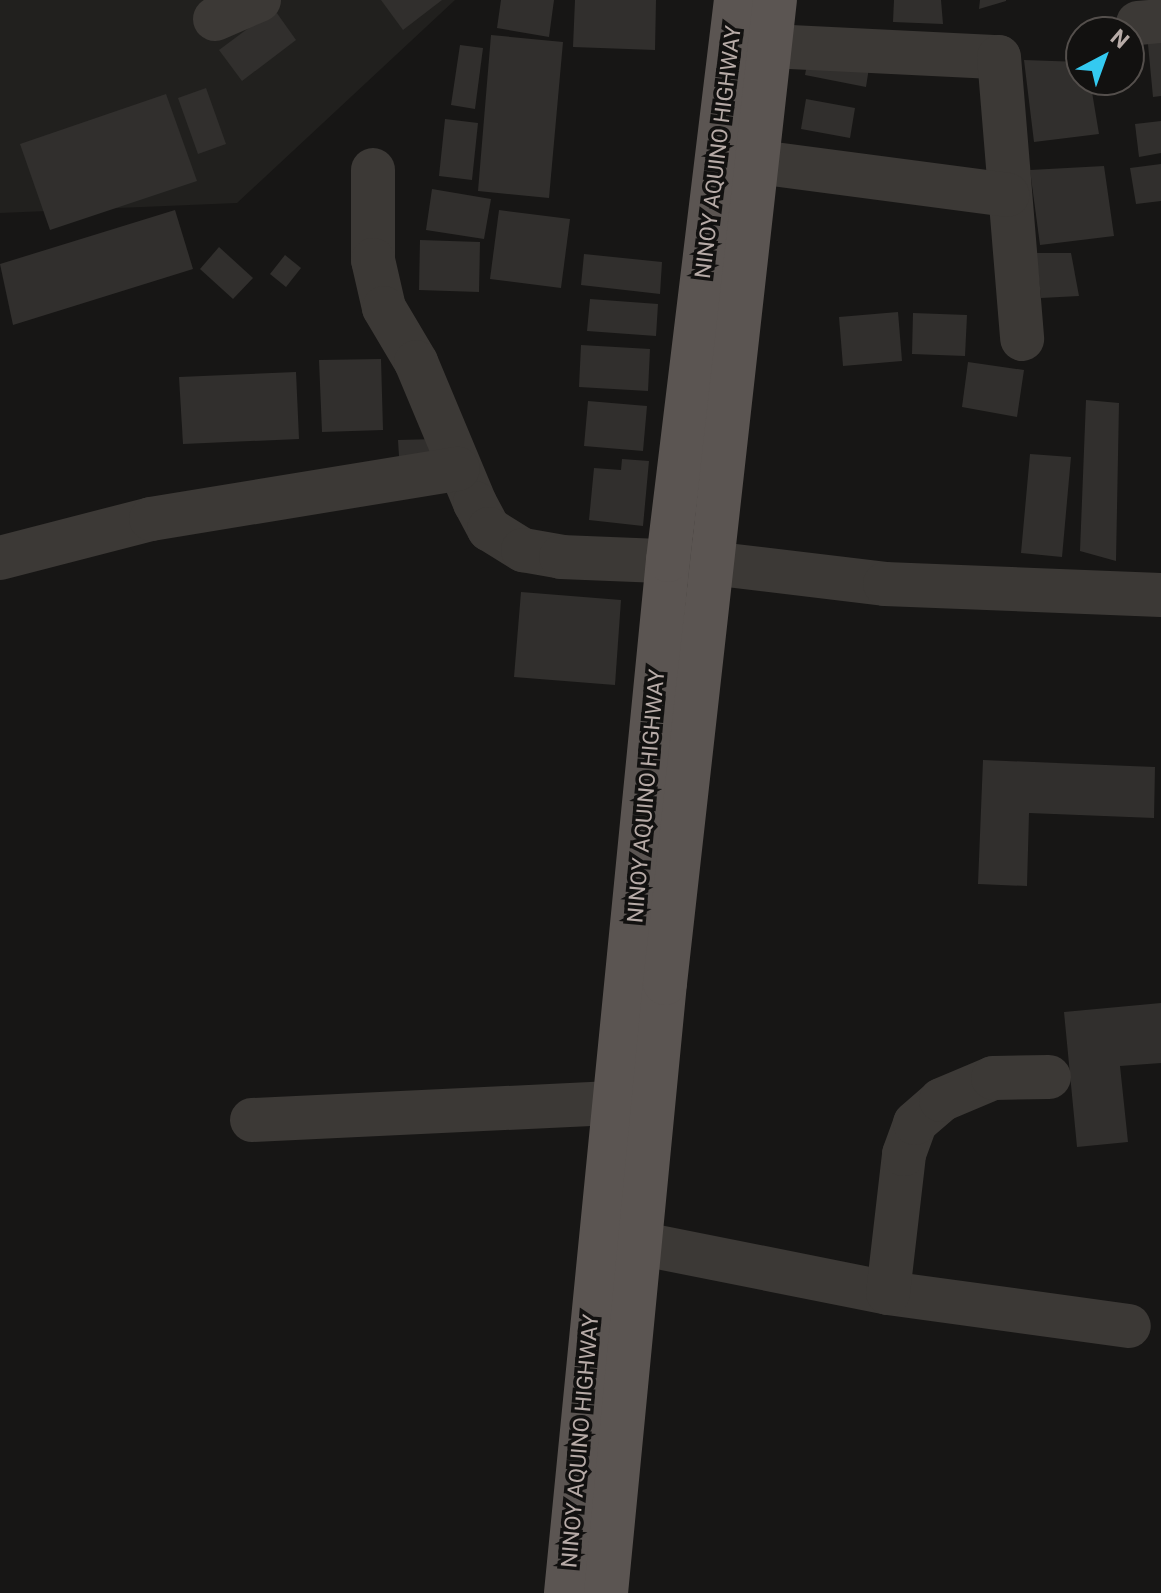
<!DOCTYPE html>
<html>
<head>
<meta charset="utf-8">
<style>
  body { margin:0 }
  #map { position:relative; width:1161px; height:1593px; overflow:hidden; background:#171615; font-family:Roboto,sans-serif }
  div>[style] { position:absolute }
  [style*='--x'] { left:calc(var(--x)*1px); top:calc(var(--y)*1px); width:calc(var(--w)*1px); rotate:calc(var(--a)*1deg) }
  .built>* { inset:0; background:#21201e }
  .building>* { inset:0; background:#312f2d }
  .minor>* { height:44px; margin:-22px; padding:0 22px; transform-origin:22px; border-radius:22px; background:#3c3936 }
  .major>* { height:44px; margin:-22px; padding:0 22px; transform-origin:22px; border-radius:22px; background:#5b5552 }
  span { translate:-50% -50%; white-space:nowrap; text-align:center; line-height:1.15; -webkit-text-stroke:7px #121110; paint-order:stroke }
  .street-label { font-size:22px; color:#b7aba7 }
  .north { position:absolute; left:1065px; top:16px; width:80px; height:80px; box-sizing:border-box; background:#121110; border:2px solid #544f4c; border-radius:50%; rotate:41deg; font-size:22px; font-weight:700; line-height:32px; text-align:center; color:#b7aba7 }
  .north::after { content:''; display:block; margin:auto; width:28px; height:36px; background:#34caf1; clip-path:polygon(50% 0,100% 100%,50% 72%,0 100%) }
</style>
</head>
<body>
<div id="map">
  <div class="built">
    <div style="clip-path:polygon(0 0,455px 0,237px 203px,0 213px)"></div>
  </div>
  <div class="building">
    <div style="clip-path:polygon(381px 0,442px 0,403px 30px)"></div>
    <div style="clip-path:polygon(501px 0,554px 0,549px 37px,497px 28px)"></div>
    <div style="clip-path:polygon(575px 0,656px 0,655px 50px,573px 47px)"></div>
    <div style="clip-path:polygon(894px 0,941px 0,943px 24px,893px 22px)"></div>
    <div style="clip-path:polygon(980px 0,1006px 0,1006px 1px,979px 9px)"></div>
    <div style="clip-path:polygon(274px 9px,296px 40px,242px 81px,219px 50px)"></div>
    <div style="clip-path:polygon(1161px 33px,1161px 96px,1153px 97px,1147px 34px)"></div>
    <div style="clip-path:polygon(491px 35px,563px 42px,549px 198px,478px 191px)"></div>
    <div style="clip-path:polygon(460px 45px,483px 48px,475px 109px,451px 105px)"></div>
    <div style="clip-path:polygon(810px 49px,870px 61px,866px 87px,805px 75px)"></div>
    <div style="clip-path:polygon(1024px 60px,1081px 62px,1081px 80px,1090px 80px,1099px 134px,1034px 142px)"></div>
    <div style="clip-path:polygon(206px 88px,226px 144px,198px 154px,178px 98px)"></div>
    <div style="clip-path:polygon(166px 94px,197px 181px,50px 230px,20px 144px)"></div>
    <div style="clip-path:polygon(806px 99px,855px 108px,850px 138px,801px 129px)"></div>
    <div style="clip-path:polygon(445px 119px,478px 123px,472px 180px,439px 176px)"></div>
    <div style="clip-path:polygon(1161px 121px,1161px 153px,1139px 157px,1135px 124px)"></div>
    <div style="clip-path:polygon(1161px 164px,1161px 201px,1136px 204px,1130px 168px)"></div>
    <div style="clip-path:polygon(1104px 166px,1114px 236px,1040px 245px,1030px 170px)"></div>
    <div style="clip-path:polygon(432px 189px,491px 199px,484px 239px,426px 230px)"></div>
    <div style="clip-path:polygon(175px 210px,193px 269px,13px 325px,0 264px)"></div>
    <div style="clip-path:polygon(499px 210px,570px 219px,561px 288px,490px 279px)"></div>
    <div style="clip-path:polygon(420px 240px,480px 242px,479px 292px,419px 290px)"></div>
    <div style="clip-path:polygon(219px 247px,253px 278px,233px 299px,200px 269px)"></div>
    <div style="clip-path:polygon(1036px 253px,1071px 253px,1079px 296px,1041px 298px)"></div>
    <div style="clip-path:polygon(584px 254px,662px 262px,660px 294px,581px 285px)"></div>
    <div style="clip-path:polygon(285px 255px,301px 268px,286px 287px,270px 274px)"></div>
    <div style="clip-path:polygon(590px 299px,658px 304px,656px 336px,587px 331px)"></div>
    <div style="clip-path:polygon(898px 312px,902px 361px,843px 366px,839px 317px)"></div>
    <div style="clip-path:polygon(913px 313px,967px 315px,965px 356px,912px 354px)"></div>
    <div style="clip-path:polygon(581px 345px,650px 349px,648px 391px,579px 387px)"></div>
    <div style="clip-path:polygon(381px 359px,383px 430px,322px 432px,319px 360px)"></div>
    <div style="clip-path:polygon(968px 362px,1024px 370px,1017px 417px,962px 407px)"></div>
    <div style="clip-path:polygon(296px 372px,299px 439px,183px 444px,179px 377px)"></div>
    <div style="clip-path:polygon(1086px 400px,1119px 403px,1116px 561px,1080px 551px)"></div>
    <div style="clip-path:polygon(588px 401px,647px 406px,643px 451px,584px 446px)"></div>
    <div style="clip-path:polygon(437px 439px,438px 472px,400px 472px,398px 440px)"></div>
    <div style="clip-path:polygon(1030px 454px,1071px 457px,1062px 557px,1021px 553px)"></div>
    <div style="clip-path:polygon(622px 459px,649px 461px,643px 526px,589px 520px,594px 468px,621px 470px)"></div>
    <div style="clip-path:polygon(521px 592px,621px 600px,615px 685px,514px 677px)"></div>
    <div style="clip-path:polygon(983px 760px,1155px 767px,1154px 818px,1029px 813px,1027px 886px,978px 884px)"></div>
    <div style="clip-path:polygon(1161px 1003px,1161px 1063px,1120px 1066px,1128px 1142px,1077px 1147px,1064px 1012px)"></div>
  </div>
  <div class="minor">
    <div style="--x:215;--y:19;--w:48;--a:-23.4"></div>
    <div style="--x:1138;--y:23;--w:23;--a:-5"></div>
    <div style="--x:770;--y:46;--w:229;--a:2.8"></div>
    <div style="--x:999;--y:57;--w:283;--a:85.3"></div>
    <div style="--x:720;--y:157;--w:290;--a:7.5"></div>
    <div style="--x:373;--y:170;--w:90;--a:90"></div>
    <div style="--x:373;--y:260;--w:49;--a:77.1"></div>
    <div style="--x:384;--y:308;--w:63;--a:59.3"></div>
    <div style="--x:416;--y:362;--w:153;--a:67.3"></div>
    <div style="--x:475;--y:503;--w:30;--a:62"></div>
    <div style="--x:489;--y:529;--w:40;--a:32"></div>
    <div style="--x:523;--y:550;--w:39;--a:10"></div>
    <div style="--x:561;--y:557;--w:149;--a:2.3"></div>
    <div style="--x:710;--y:563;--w:176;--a:6.8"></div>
    <div style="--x:885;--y:584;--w:276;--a:2.3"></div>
    <div style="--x:0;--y:558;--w:156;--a:-14.5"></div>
    <div style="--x:151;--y:519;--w:311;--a:-9.3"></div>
    <div style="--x:252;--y:1120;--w:365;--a:-2.7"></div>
    <div style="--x:603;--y:1236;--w:291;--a:11.3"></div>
    <div style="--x:888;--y:1293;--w:243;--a:7.8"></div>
    <div style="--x:888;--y:1293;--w:140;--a:-83.4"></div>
    <div style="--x:904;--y:1154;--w:33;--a:-70"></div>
    <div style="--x:915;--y:1123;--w:35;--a:-41"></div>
    <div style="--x:941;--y:1100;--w:56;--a:-22.9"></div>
    <div style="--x:993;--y:1078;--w:56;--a:-1"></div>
  </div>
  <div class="major">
    <div style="--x:566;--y:1593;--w:1038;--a:-84.36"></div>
    <div style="--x:668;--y:560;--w:564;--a:-83.08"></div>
    <div style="--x:606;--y:1593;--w:613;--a:-84.48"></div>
    <div style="--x:665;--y:983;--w:989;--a:-83.62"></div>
  </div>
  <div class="street-label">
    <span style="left:718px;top:152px;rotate:-83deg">NINOY AQUINO HIGHWAY</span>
    <span style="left:646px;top:796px;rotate:-85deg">NINOY AQUINO HIGHWAY</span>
    <span style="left:580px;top:1441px;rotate:-85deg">NINOY AQUINO HIGHWAY</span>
  </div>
  <div class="north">N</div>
</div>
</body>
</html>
